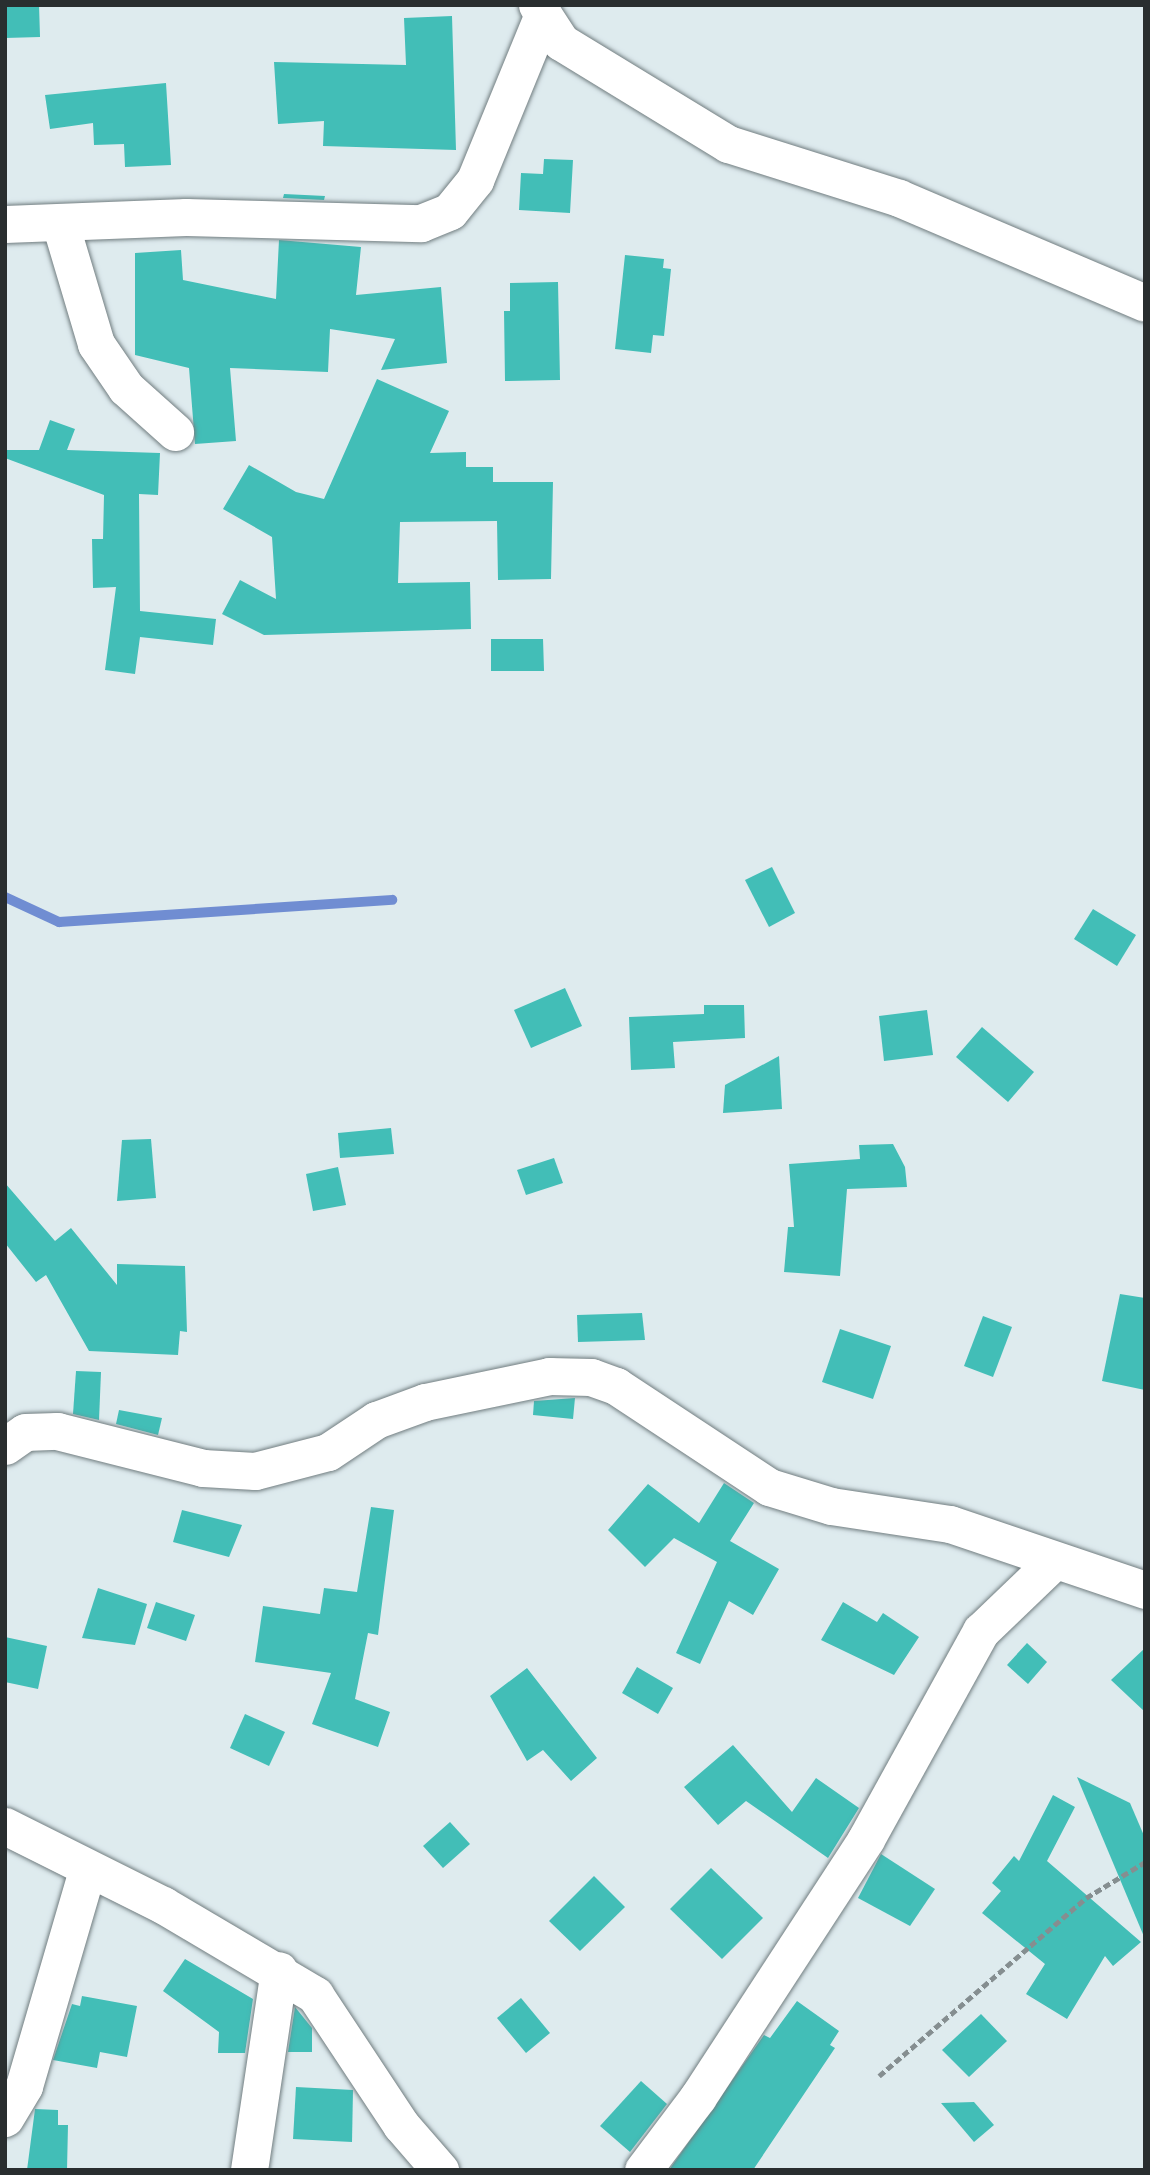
<!DOCTYPE html>
<html>
<head>
<meta charset="utf-8">
<style>
  body { margin:0 }
  #map { position:relative; width:1150px; height:2175px; overflow:hidden; background:#deebee; font-family:"Asap Condensed",sans-serif }
  div>[style] { position:absolute }
  [style*='--x'] { left:calc(var(--x)*1px); top:calc(var(--y)*1px); width:calc(var(--w)*1px); rotate:calc(var(--a)*1deg) }
  .stream>* { height:10px; margin:-5px; padding:0 5px; transform-origin:5px; border-radius:5px; background:#708dd2 }
  .building>* { inset:0; background:#42beb7 }
  .path>* { height:4.5px; margin-top:-2.25px; transform-origin:0; background:repeating-linear-gradient(90deg,#858e90 0 7px,transparent 0 10.5px) }
  .roads { filter:drop-shadow(0 0 2px #717d80) drop-shadow(0 0 2px #717d80) }
  .minor>* { height:37px; margin:-18.5px; padding:0 18.5px; transform-origin:18.5px; border-radius:18.5px; background:#fff }
  span { translate:-50% -50%; white-space:nowrap; text-align:center; line-height:1.15; -webkit-text-stroke:7px #ebf8fc; paint-order:stroke }
  .frame { position:absolute; inset:0; border:7px solid #292e2f; pointer-events:none }
</style>
</head>
<body>
<div id="map">
  <div class="stream">
    <div style="--x:5;--y:897;--w:60;--a:24.8"></div>
    <div style="--x:59;--y:922;--w:334;--a:-3.8"></div>
  </div>
  <div class="building">
    <div style="clip-path:polygon(5px 5px,39px 5px,40px 37px,5px 38px)"></div>
    <div style="clip-path:polygon(452px 16px,456px 150px,323px 146px,324px 121px,278px 124px,274px 62px,406px 65px,404px 18px)"></div>
    <div style="clip-path:polygon(166px 83px,171px 165px,125px 167px,124px 144px,94px 145px,93px 123px,50px 129px,45px 95px)"></div>
    <div style="clip-path:polygon(544px 159px,573px 160px,570px 213px,519px 210px,521px 173px,543px 174px)"></div>
    <div style="clip-path:polygon(284px 194px,325px 196px,324px 200px,283px 198px)"></div>
    <div style="clip-path:polygon(279px 240px,361px 247px,356px 295px,441px 287px,447px 363px,381px 370px,395px 339px,330px 329px,328px 372px,230px 368px,236px 441px,195px 444px,189px 368px,135px 355px,135px 253px,181px 250px,183px 280px,276px 299px)"></div>
    <div style="clip-path:polygon(625px 255px,664px 259px,663px 268px,671px 269px,664px 336px,653px 335px,651px 353px,615px 349px)"></div>
    <div style="clip-path:polygon(558px 282px,560px 380px,505px 381px,504px 311px,510px 311px,510px 283px)"></div>
    <div style="clip-path:polygon(377px 379px,449px 411px,430px 453px,466px 452px,466px 467px,493px 467px,493px 482px,553px 482px,551px 579px,498px 580px,497px 521px,400px 522px,398px 583px,470px 582px,471px 629px,264px 635px,222px 614px,240px 580px,276px 599px,272px 537px,223px 509px,249px 465px,296px 492px,324px 499px)"></div>
    <div style="clip-path:polygon(50px 420px,75px 429px,67px 450px,160px 453px,158px 495px,139px 494px,140px 611px,216px 619px,213px 645px,140px 637px,135px 674px,105px 670px,116px 587px,93px 588px,92px 539px,103px 539px,104px 495px,5px 458px,5px 450px,39px 450px)"></div>
    <div style="clip-path:polygon(491px 639px,543px 639px,544px 671px,491px 671px)"></div>
    <div style="clip-path:polygon(772px 867px,795px 913px,769px 927px,745px 880px)"></div>
    <div style="clip-path:polygon(1093px 909px,1136px 935px,1117px 966px,1074px 939px)"></div>
    <div style="clip-path:polygon(565px 988px,582px 1026px,531px 1048px,514px 1010px)"></div>
    <div style="clip-path:polygon(704px 1005px,744px 1005px,745px 1038px,673px 1042px,675px 1068px,631px 1070px,629px 1017px,704px 1014px)"></div>
    <div style="clip-path:polygon(927px 1010px,933px 1055px,884px 1061px,879px 1016px)"></div>
    <div style="clip-path:polygon(982px 1027px,1034px 1072px,1008px 1102px,956px 1057px)"></div>
    <div style="clip-path:polygon(779px 1056px,782px 1109px,723px 1113px,725px 1085px)"></div>
    <div style="clip-path:polygon(391px 1128px,394px 1154px,340px 1158px,338px 1133px)"></div>
    <div style="clip-path:polygon(151px 1139px,156px 1198px,117px 1201px,122px 1140px)"></div>
    <div style="clip-path:polygon(893px 1144px,905px 1167px,907px 1187px,847px 1189px,840px 1276px,784px 1272px,788px 1227px,794px 1227px,789px 1164px,860px 1159px,859px 1145px)"></div>
    <div style="clip-path:polygon(554px 1158px,563px 1183px,526px 1195px,517px 1170px)"></div>
    <div style="clip-path:polygon(338px 1167px,346px 1205px,313px 1211px,306px 1174px)"></div>
    <div style="clip-path:polygon(5px 1183px,55px 1241px,71px 1228px,117px 1285px,117px 1264px,185px 1266px,187px 1332px,180px 1331px,178px 1355px,89px 1351px,46px 1275px,36px 1282px,5px 1243px)"></div>
    <div style="clip-path:polygon(1120px 1294px,1145px 1298px,1145px 1390px,1102px 1381px)"></div>
    <div style="clip-path:polygon(642px 1313px,645px 1340px,578px 1342px,577px 1315px)"></div>
    <div style="clip-path:polygon(983px 1316px,1012px 1327px,993px 1377px,964px 1366px)"></div>
    <div style="clip-path:polygon(840px 1329px,891px 1346px,873px 1399px,822px 1382px)"></div>
    <div style="clip-path:polygon(76px 1371px,101px 1372px,99px 1420px,73px 1414px)"></div>
    <div style="clip-path:polygon(575px 1398px,573px 1419px,533px 1415px,534px 1401px)"></div>
    <div style="clip-path:polygon(119px 1410px,162px 1418px,158px 1435px,116px 1424px)"></div>
    <div style="clip-path:polygon(724px 1483px,754px 1503px,730px 1541px,779px 1569px,753px 1615px,729px 1601px,700px 1664px,676px 1653px,717px 1562px,674px 1538px,645px 1567px,608px 1530px,648px 1484px,699px 1523px)"></div>
    <div style="clip-path:polygon(371px 1507px,394px 1510px,378px 1635px,368px 1633px,355px 1699px,390px 1712px,378px 1747px,312px 1724px,331px 1673px,255px 1662px,263px 1606px,320px 1614px,324px 1588px,357px 1592px)"></div>
    <div style="clip-path:polygon(182px 1510px,242px 1525px,229px 1557px,173px 1542px)"></div>
    <div style="clip-path:polygon(98px 1588px,147px 1604px,135px 1645px,82px 1638px)"></div>
    <div style="clip-path:polygon(156px 1602px,195px 1615px,186px 1641px,147px 1628px)"></div>
    <div style="clip-path:polygon(843px 1602px,877px 1622px,883px 1613px,919px 1637px,894px 1675px,821px 1640px)"></div>
    <div style="clip-path:polygon(5px 1637px,47px 1646px,38px 1689px,5px 1682px)"></div>
    <div style="clip-path:polygon(1027px 1643px,1047px 1662px,1028px 1684px,1007px 1665px)"></div>
    <div style="clip-path:polygon(1145px 1648px,1145px 1712px,1111px 1680px)"></div>
    <div style="clip-path:polygon(637px 1667px,673px 1688px,658px 1714px,622px 1693px)"></div>
    <div style="clip-path:polygon(527px 1668px,597px 1758px,571px 1781px,543px 1750px,527px 1761px,490px 1696px)"></div>
    <div style="clip-path:polygon(245px 1714px,285px 1732px,269px 1766px,230px 1748px)"></div>
    <div style="clip-path:polygon(733px 1745px,792px 1812px,816px 1778px,859px 1808px,828px 1858px,746px 1801px,718px 1825px,684px 1787px)"></div>
    <div style="clip-path:polygon(1077px 1777px,1130px 1803px,1145px 1838px,1145px 1939px)"></div>
    <div style="clip-path:polygon(1053px 1795px,1075px 1807px,1047px 1861px,1141px 1942px,1113px 1966px,1105px 1956px,1067px 2019px,1026px 1994px,1045px 1964px,982px 1913px,1001px 1891px,992px 1883px,1014px 1856px,1019px 1861px)"></div>
    <div style="clip-path:polygon(450px 1822px,470px 1844px,443px 1868px,423px 1846px)"></div>
    <div style="clip-path:polygon(881px 1854px,935px 1889px,910px 1926px,858px 1898px)"></div>
    <div style="clip-path:polygon(711px 1868px,763px 1918px,722px 1959px,670px 1909px)"></div>
    <div style="clip-path:polygon(594px 1876px,625px 1907px,580px 1951px,549px 1921px)"></div>
    <div style="clip-path:polygon(185px 1959px,253px 1999px,245px 2053px,218px 2053px,219px 2032px,163px 1991px)"></div>
    <div style="clip-path:polygon(82px 1996px,137px 2006px,127px 2057px,100px 2052px,97px 2068px,53px 2060px,72px 2004px,80px 2006px)"></div>
    <div style="clip-path:polygon(521px 1998px,550px 2033px,526px 2053px,497px 2018px)"></div>
    <div style="clip-path:polygon(797px 2001px,839px 2031px,830px 2045px,835px 2048px,753px 2170px,669px 2170px,764px 2035px,770px 2038px)"></div>
    <div style="clip-path:polygon(295px 2007px,312px 2028px,312px 2052px,288px 2052px)"></div>
    <div style="clip-path:polygon(981px 2014px,1007px 2041px,969px 2077px,942px 2050px)"></div>
    <div style="clip-path:polygon(641px 2081px,667px 2104px,630px 2152px,600px 2126px)"></div>
    <div style="clip-path:polygon(296px 2087px,353px 2090px,352px 2142px,293px 2139px)"></div>
    <div style="clip-path:polygon(974px 2102px,994px 2125px,974px 2142px,941px 2103px)"></div>
    <div style="clip-path:polygon(35px 2109px,58px 2110px,58px 2125px,68px 2125px,67px 2170px,27px 2170px)"></div>
  </div>
  <div class="path">
    <div style="--x:879;--y:2076;--w:273;--a:-40.7"></div>
    <div style="--x:1086;--y:1898;--w:69;--a:-31.4"></div>
  </div>
  <div class="roads">
    <div class="minor">
      <div style="--x:537;--y:5;--w:44;--a:57"></div>
      <div style="--x:561;--y:42;--w:196;--a:31.4"></div>
      <div style="--x:728;--y:144;--w:179;--a:17.5"></div>
      <div style="--x:899;--y:198;--w:267;--a:23.1"></div>
      <div style="--x:60;--y:223;--w:126;--a:73.4"></div>
      <div style="--x:96;--y:344;--w:53;--a:55.7"></div>
      <div style="--x:126;--y:388;--w:66;--a:41.9"></div>
      <div style="--x:5;--y:224;--w:181;--a:-2.2"></div>
      <div style="--x:186;--y:217;--w:235;--a:1.5"></div>
      <div style="--x:421;--y:223;--w:31;--a:-22"></div>
      <div style="--x:450;--y:211;--w:40;--a:-51"></div>
      <div style="--x:475;--y:180;--w:179;--a:-67.7"></div>
      <div style="--x:5;--y:1446;--w:24;--a:-35"></div>
      <div style="--x:25;--y:1432;--w:32;--a:-2"></div>
      <div style="--x:57;--y:1431;--w:151;--a:14.2"></div>
      <div style="--x:203;--y:1468;--w:52;--a:3.3"></div>
      <div style="--x:255;--y:1471;--w:75;--a:-14.6"></div>
      <div style="--x:328;--y:1452;--w:58;--a:-33.7"></div>
      <div style="--x:376;--y:1420;--w:52;--a:-20.2"></div>
      <div style="--x:425;--y:1402;--w:127;--a:-11.8"></div>
      <div style="--x:549;--y:1376;--w:42;--a:1.4"></div>
      <div style="--x:591;--y:1377;--w:27;--a:20"></div>
      <div style="--x:616;--y:1386;--w:183;--a:33.4"></div>
      <div style="--x:769;--y:1487;--w:65;--a:17"></div>
      <div style="--x:831;--y:1506;--w:120;--a:8.6"></div>
      <div style="--x:950;--y:1524;--w:206;--a:18.7"></div>
      <div style="--x:5;--y:1826;--w:177;--a:26.6"></div>
      <div style="--x:163;--y:1905;--w:177;--a:30.6"></div>
      <div style="--x:315;--y:1995;--w:156;--a:56.5"></div>
      <div style="--x:401;--y:2125;--w:60;--a:49.1"></div>
      <div style="--x:5;--y:2118;--w:37;--a:-59"></div>
      <div style="--x:24;--y:2086;--w:225;--a:-73.7"></div>
      <div style="--x:249;--y:2170;--w:202;--a:-81.5"></div>
      <div style="--x:643;--y:2170;--w:91;--a:-53"></div>
      <div style="--x:698;--y:2097;--w:308;--a:-56.9"></div>
      <div style="--x:866;--y:1839;--w:238;--a:-61.1"></div>
      <div style="--x:981;--y:1631;--w:98;--a:-43.8"></div>
    </div>
  </div>
  <div class="frame"></div>
</div>
</body>
</html>
